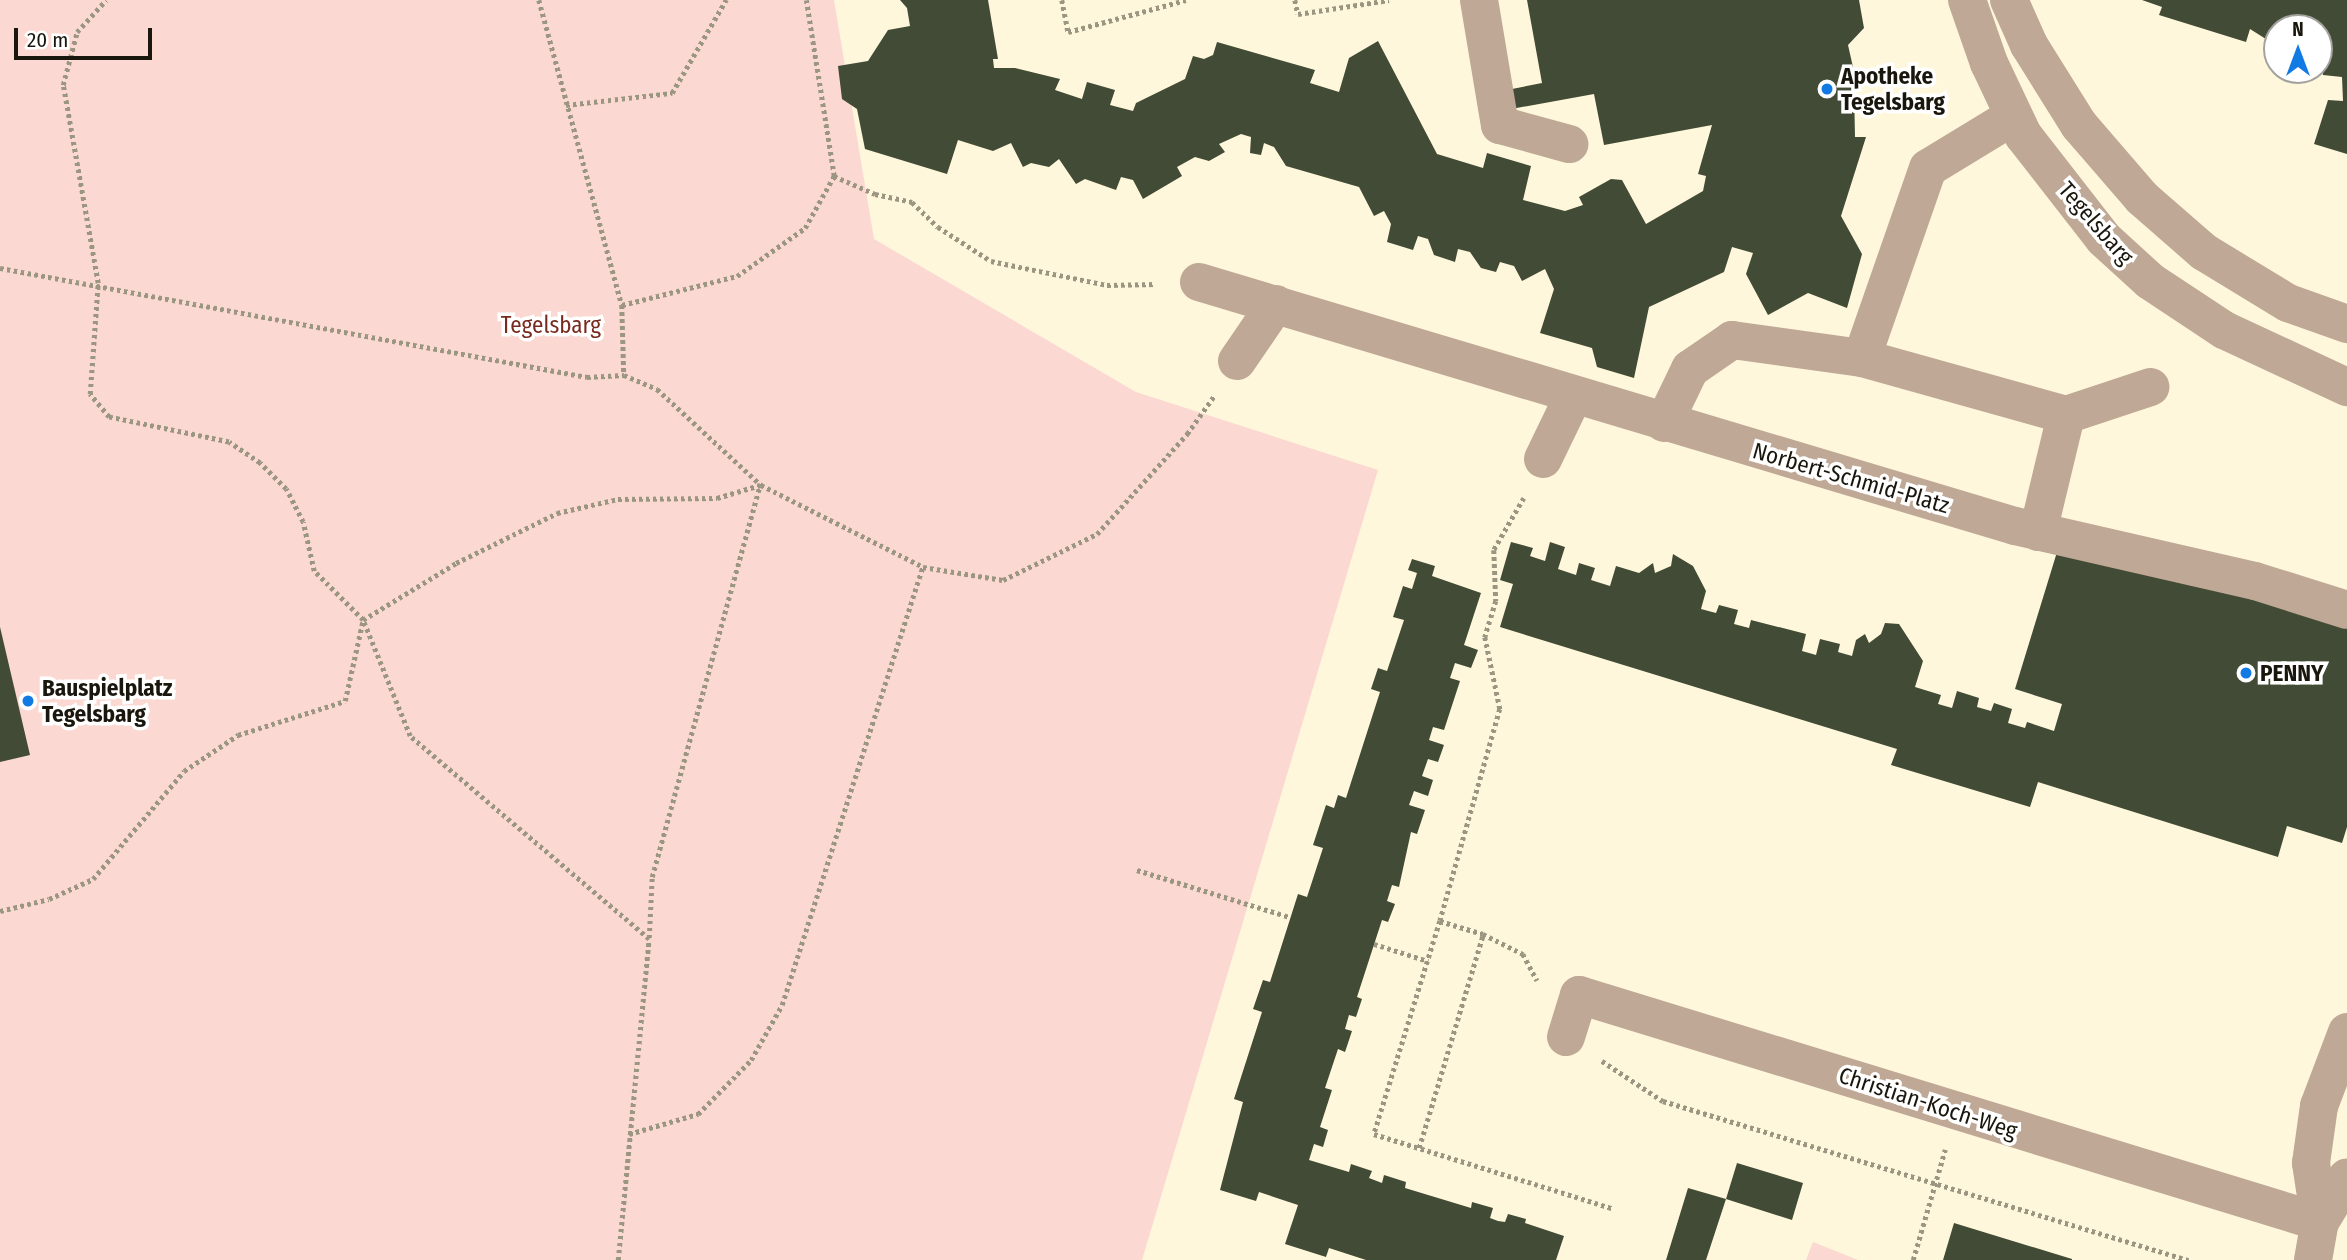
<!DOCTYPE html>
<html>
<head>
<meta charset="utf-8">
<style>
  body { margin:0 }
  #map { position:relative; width:2347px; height:1260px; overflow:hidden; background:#fef7db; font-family:"Fira Sans Condensed",sans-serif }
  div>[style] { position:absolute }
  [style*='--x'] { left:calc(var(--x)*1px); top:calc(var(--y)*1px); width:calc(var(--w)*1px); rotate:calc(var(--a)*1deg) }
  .green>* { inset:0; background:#fbd8d1 }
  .building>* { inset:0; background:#424b35 }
  .path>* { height:4.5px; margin-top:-2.25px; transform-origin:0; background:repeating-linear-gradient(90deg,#9b9682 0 3.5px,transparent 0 7px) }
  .minor>* { height:38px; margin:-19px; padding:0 19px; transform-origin:19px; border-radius:19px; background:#bfa895 }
  .dots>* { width:19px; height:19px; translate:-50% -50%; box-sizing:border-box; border:4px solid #fff; border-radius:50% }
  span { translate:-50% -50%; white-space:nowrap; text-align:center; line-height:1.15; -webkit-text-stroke:7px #fff; paint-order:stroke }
  .poi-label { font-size:23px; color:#19170d; font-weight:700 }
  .left { translate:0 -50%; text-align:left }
  .street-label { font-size:23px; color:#19170d }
  .park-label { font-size:23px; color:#792a1e }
  .north { position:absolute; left:2263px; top:14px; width:70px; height:70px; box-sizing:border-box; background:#fff; border:2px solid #a3a29e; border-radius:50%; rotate:0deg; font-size:19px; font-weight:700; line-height:28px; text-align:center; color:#19170d }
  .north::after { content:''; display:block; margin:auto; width:24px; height:32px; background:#127be3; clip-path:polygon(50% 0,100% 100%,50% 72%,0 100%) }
  .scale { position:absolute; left:14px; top:28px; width:138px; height:32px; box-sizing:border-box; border:4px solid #19170d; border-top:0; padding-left:9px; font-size:21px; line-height:24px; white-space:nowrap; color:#19170d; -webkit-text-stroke:5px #fff; paint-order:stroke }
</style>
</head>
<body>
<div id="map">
  <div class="green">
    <div style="clip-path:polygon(0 0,834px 0,874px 239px,1136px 392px,1378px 470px,1142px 1260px,0 1260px)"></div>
    <div style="clip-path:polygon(1813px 1242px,1858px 1260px,1806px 1260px)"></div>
  </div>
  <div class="building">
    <div style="clip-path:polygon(900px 0,988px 0,998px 59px,993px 59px,994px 68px,1015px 68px,1060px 79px,1055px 90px,1082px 99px,1087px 82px,1115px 90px,1110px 105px,1133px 111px,1136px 103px,1185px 79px,1193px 56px,1204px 59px,1213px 55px,1217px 42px,1315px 70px,1310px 83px,1339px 92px,1349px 58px,1378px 41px,1437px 154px,1483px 168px,1487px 153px,1531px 166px,1523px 200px,1565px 211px,1583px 205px,1579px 197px,1611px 179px,1622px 180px,1646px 224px,1703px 191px,1706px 176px,1698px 174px,1712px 125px,1604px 145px,1594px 94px,1511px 109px,1507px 90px,1542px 83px,1527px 0,1859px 0,1864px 28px,1848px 45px,1855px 76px,1843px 77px,1844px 86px,1854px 87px,1855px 137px,1866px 137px,1841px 216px,1862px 254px,1847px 308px,1808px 293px,1768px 315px,1746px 274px,1753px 253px,1732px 247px,1724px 272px,1649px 307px,1634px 378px,1597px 367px,1592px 348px,1540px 333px,1554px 289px,1545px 269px,1522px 281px,1514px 266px,1500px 262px,1496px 272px,1481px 268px,1470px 252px,1458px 249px,1455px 262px,1434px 255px,1428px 239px,1418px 236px,1413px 250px,1387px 242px,1391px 224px,1384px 211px,1374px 216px,1359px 187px,1286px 166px,1274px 147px,1264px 143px,1261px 155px,1250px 153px,1251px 137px,1241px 134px,1219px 144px,1225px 152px,1209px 161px,1195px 157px,1177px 167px,1182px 176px,1143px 199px,1133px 180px,1121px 177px,1116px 190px,1085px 179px,1076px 184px,1059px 159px,1049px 167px,1031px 163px,1023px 167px,1011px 143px,993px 151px,958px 140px,947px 174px,865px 149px,857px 109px,842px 99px,838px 66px,868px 61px,888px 30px,910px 26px,907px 8px)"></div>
    <div style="clip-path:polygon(2142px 0,2347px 0,2347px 154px,2314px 144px,2328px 100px,2343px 101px,2342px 77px,2323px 75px,2319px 28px,2277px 28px,2277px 46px,2250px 29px,2246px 42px,2159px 15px,2162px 7px)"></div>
    <div style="clip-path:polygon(2061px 539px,2347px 627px,2347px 827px,2342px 843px,2287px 826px,2278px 857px,2038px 782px,2030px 807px,1891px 765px,1897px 749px,1500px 627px,1513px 584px,1500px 580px,1511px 542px,1533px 548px,1530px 556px,1545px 561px,1550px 542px,1565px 547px,1558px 569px,1576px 575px,1579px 563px,1595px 568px,1591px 580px,1610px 586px,1616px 566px,1639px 573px,1653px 563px,1655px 573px,1671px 566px,1673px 554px,1693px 566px,1706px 591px,1701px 609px,1716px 613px,1719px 605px,1738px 610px,1734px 624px,1749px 628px,1751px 620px,1806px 634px,1802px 651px,1816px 655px,1820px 639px,1840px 644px,1838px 652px,1852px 656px,1856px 640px,1865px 634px,1869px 643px,1881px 634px,1885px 623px,1899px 624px,1923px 661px,1915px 687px,1941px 695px,1938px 704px,1952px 708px,1957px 691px,1979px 698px,1977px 707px,1991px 711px,1994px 703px,2012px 709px,2008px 723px,2025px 728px,2027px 722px,2054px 731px,2062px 704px,2015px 689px)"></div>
    <div style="clip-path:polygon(1412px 559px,1435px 566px,1432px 576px,1481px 593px,1464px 645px,1478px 650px,1471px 668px,1455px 663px,1450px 678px,1460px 681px,1444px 730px,1433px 727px,1429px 740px,1444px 745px,1438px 762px,1428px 759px,1422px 776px,1433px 780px,1428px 796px,1414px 791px,1409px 805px,1425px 810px,1417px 834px,1411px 832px,1399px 887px,1392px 885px,1387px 901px,1395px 904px,1388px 922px,1382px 920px,1357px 997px,1362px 999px,1356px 1017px,1349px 1015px,1345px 1029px,1352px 1031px,1345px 1052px,1338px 1049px,1325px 1088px,1332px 1090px,1320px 1127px,1328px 1130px,1323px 1147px,1314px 1144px,1309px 1160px,1349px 1172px,1351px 1164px,1372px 1171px,1369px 1178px,1382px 1183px,1384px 1175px,1406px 1182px,1405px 1188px,1471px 1208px,1472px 1202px,1493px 1208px,1490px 1218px,1498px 1221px,1505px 1222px,1508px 1214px,1526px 1219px,1525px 1223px,1564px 1236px,1556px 1260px,1366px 1260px,1329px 1248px,1326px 1257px,1285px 1244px,1298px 1205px,1259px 1192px,1256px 1201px,1220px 1190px,1243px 1102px,1234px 1099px,1262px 1012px,1253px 1009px,1263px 980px,1270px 982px,1298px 894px,1307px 897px,1323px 848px,1313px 845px,1326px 805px,1334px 808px,1338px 795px,1346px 798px,1380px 692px,1371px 689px,1378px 668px,1387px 671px,1404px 620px,1393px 617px,1403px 586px,1412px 589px,1417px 573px,1408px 570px)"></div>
    <div style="clip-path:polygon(0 627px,30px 755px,0 762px)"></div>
    <div style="clip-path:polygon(1737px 1163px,1803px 1183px,1792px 1220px,1726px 1199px,1706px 1260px,1666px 1260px,1688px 1188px,1726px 1199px)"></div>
    <div style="clip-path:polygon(1954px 1223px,2072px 1259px,2072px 1260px,1943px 1260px)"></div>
  </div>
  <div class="path">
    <div style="--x:539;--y:0;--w:316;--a:74.8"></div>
    <div style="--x:622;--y:305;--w:70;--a:88.4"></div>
    <div style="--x:1062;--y:0;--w:33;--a:79"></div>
    <div style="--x:1068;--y:32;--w:122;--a:-15.2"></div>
    <div style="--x:1295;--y:0;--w:14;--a:78"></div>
    <div style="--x:1298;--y:14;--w:92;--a:-8.7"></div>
    <div style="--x:566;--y:105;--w:107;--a:-6.5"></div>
    <div style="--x:672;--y:93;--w:108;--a:-59.9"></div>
    <div style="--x:834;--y:176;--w:45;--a:23.7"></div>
    <div style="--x:875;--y:194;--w:38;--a:12"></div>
    <div style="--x:912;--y:202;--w:36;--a:44"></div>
    <div style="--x:938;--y:227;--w:63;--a:32.7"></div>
    <div style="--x:991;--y:261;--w:118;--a:11.7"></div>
    <div style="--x:1107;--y:285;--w:49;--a:-1.2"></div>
    <div style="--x:0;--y:268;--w:597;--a:10.52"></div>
    <div style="--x:587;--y:377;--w:37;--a:-3"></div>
    <div style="--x:624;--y:375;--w:36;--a:23"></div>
    <div style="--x:657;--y:389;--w:142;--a:42.7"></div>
    <div style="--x:761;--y:485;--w:182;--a:26.8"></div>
    <div style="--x:923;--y:567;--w:81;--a:9.2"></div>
    <div style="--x:1003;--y:580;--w:105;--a:-26.1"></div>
    <div style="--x:1097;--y:534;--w:135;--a:-48"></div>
    <div style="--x:1187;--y:434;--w:47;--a:-54.6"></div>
    <div style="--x:622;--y:305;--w:119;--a:-14.2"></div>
    <div style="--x:737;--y:276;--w:83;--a:-35.2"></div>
    <div style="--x:805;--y:228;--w:60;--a:-60.9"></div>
    <div style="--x:834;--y:176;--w:178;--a:-99"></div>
    <div style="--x:1524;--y:498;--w:60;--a:120"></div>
    <div style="--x:1494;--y:550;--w:51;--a:87.8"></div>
    <div style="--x:1496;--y:601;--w:38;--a:107"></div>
    <div style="--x:1485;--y:637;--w:74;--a:78.2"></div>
    <div style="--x:1500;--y:709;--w:220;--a:105.8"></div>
    <div style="--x:1440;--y:921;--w:45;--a:16.8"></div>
    <div style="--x:1483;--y:934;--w:45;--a:26.6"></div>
    <div style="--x:1523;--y:954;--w:30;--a:62"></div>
    <div style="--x:1137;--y:870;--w:160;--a:17.1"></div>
    <div style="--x:0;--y:911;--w:50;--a:-13.8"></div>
    <div style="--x:49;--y:899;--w:48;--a:-24.4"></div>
    <div style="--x:93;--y:879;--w:141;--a:-49.9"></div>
    <div style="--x:184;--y:771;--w:65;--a:-33.7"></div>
    <div style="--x:238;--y:735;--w:112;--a:-17.6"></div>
    <div style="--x:345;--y:701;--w:83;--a:-77.5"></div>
    <div style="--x:363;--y:620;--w:69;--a:-135"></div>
    <div style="--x:314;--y:571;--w:50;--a:-102.7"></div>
    <div style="--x:303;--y:522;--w:37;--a:-117"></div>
    <div style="--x:286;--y:489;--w:37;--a:-135"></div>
    <div style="--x:260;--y:463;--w:37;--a:-146"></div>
    <div style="--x:229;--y:442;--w:123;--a:-168.2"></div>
    <div style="--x:109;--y:417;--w:30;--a:-130"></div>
    <div style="--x:90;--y:394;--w:111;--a:-85.9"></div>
    <div style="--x:98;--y:283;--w:201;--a:-100"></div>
    <div style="--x:63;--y:85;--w:55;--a:-75.2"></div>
    <div style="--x:77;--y:32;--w:43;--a:-47.8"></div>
    <div style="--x:1440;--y:921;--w:223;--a:107.2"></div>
    <div style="--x:1374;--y:1134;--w:249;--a:17.3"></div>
    <div style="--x:649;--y:938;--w:61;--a:-87.2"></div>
    <div style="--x:652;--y:877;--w:407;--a:-74.6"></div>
    <div style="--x:1374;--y:944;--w:57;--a:17.5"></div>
    <div style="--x:1602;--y:1061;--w:73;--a:33.3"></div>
    <div style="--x:1663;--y:1101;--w:549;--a:16.85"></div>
    <div style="--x:629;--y:1134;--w:72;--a:-16.2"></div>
    <div style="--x:698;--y:1114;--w:76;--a:-45.5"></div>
    <div style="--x:751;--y:1060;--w:63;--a:-60.6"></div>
    <div style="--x:782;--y:1005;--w:460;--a:-72.2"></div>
    <div style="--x:1419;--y:1148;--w:223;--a:-73.3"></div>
    <div style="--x:618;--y:1260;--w:322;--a:-84.5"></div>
    <div style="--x:649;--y:939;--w:314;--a:-139.7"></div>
    <div style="--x:410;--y:736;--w:125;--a:-112.1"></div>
    <div style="--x:363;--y:620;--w:109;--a:-31.5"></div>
    <div style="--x:456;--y:563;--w:113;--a:-26.3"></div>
    <div style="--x:557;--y:513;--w:63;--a:-12.9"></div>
    <div style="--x:618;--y:499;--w:99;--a:-0.6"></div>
    <div style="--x:717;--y:498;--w:45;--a:-16.8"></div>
    <div style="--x:1913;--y:1260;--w:115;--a:-73.8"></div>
  </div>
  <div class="minor">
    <div style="--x:1479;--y:0;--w:127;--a:80.5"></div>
    <div style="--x:1500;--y:125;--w:72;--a:15.4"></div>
    <div style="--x:1967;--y:0;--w:67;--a:70.8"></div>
    <div style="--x:1989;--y:63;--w:80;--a:64.7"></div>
    <div style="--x:2023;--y:135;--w:132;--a:52.1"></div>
    <div style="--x:2104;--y:239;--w:62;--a:42.4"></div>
    <div style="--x:2150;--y:281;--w:89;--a:33.5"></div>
    <div style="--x:2224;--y:330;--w:136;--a:24.9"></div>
    <div style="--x:2009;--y:0;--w:49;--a:66"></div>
    <div style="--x:2029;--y:45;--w:94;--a:58"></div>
    <div style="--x:2079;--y:125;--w:96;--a:49.2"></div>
    <div style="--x:2142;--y:198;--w:82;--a:41.1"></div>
    <div style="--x:2204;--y:252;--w:98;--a:31.3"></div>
    <div style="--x:2288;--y:303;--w:63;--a:19.6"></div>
    <div style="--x:2012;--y:117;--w:98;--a:148.7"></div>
    <div style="--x:1928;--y:168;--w:201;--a:109.2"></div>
    <div style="--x:1862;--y:358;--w:212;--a:15.6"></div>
    <div style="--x:2066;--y:415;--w:89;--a:-18.4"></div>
    <div style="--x:1199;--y:282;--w:852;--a:16.65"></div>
    <div style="--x:2015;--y:526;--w:246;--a:12.9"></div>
    <div style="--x:2255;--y:581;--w:96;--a:17.5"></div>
    <div style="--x:1237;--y:361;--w:69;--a:-55.6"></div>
    <div style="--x:1664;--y:423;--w:60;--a:-64.3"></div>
    <div style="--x:1690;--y:369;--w:51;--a:-34.6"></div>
    <div style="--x:1732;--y:340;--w:131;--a:7.9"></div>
    <div style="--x:1543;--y:459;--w:71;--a:-64.2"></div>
    <div style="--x:2038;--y:532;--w:120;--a:-76.5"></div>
    <div style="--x:1566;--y:1037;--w:44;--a:-72.8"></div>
    <div style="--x:1579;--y:995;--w:775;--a:17.03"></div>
    <div style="--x:2320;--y:1222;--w:52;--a:-59"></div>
    <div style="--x:2313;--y:1260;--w:39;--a:-80"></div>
    <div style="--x:2320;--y:1222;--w:60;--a:-98.7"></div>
    <div style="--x:2311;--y:1163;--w:58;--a:-82"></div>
    <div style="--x:2319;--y:1106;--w:79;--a:-69.3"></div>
  </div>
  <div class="dots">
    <div style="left:1827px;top:89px;background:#127be3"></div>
    <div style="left:2246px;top:673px;background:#127be3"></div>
    <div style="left:28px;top:701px;background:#127be3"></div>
  </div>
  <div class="poi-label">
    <span class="left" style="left:1841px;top:89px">Apotheke<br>Tegelsbarg</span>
    <span class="left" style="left:2260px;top:673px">PENNY</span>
    <span class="left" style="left:42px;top:701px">Bauspielplatz<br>Tegelsbarg</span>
  </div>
  <div class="street-label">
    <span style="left:2096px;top:223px;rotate:49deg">Tegelsbarg</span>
    <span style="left:1851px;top:478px;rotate:16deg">Norbert-Schmid-Platz</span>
    <span style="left:1928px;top:1103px;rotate:18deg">Christian-Koch-Weg</span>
  </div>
  <div class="park-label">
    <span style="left:551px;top:325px">Tegelsbarg</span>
  </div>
  <div class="north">N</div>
  <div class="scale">20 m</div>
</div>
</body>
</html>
